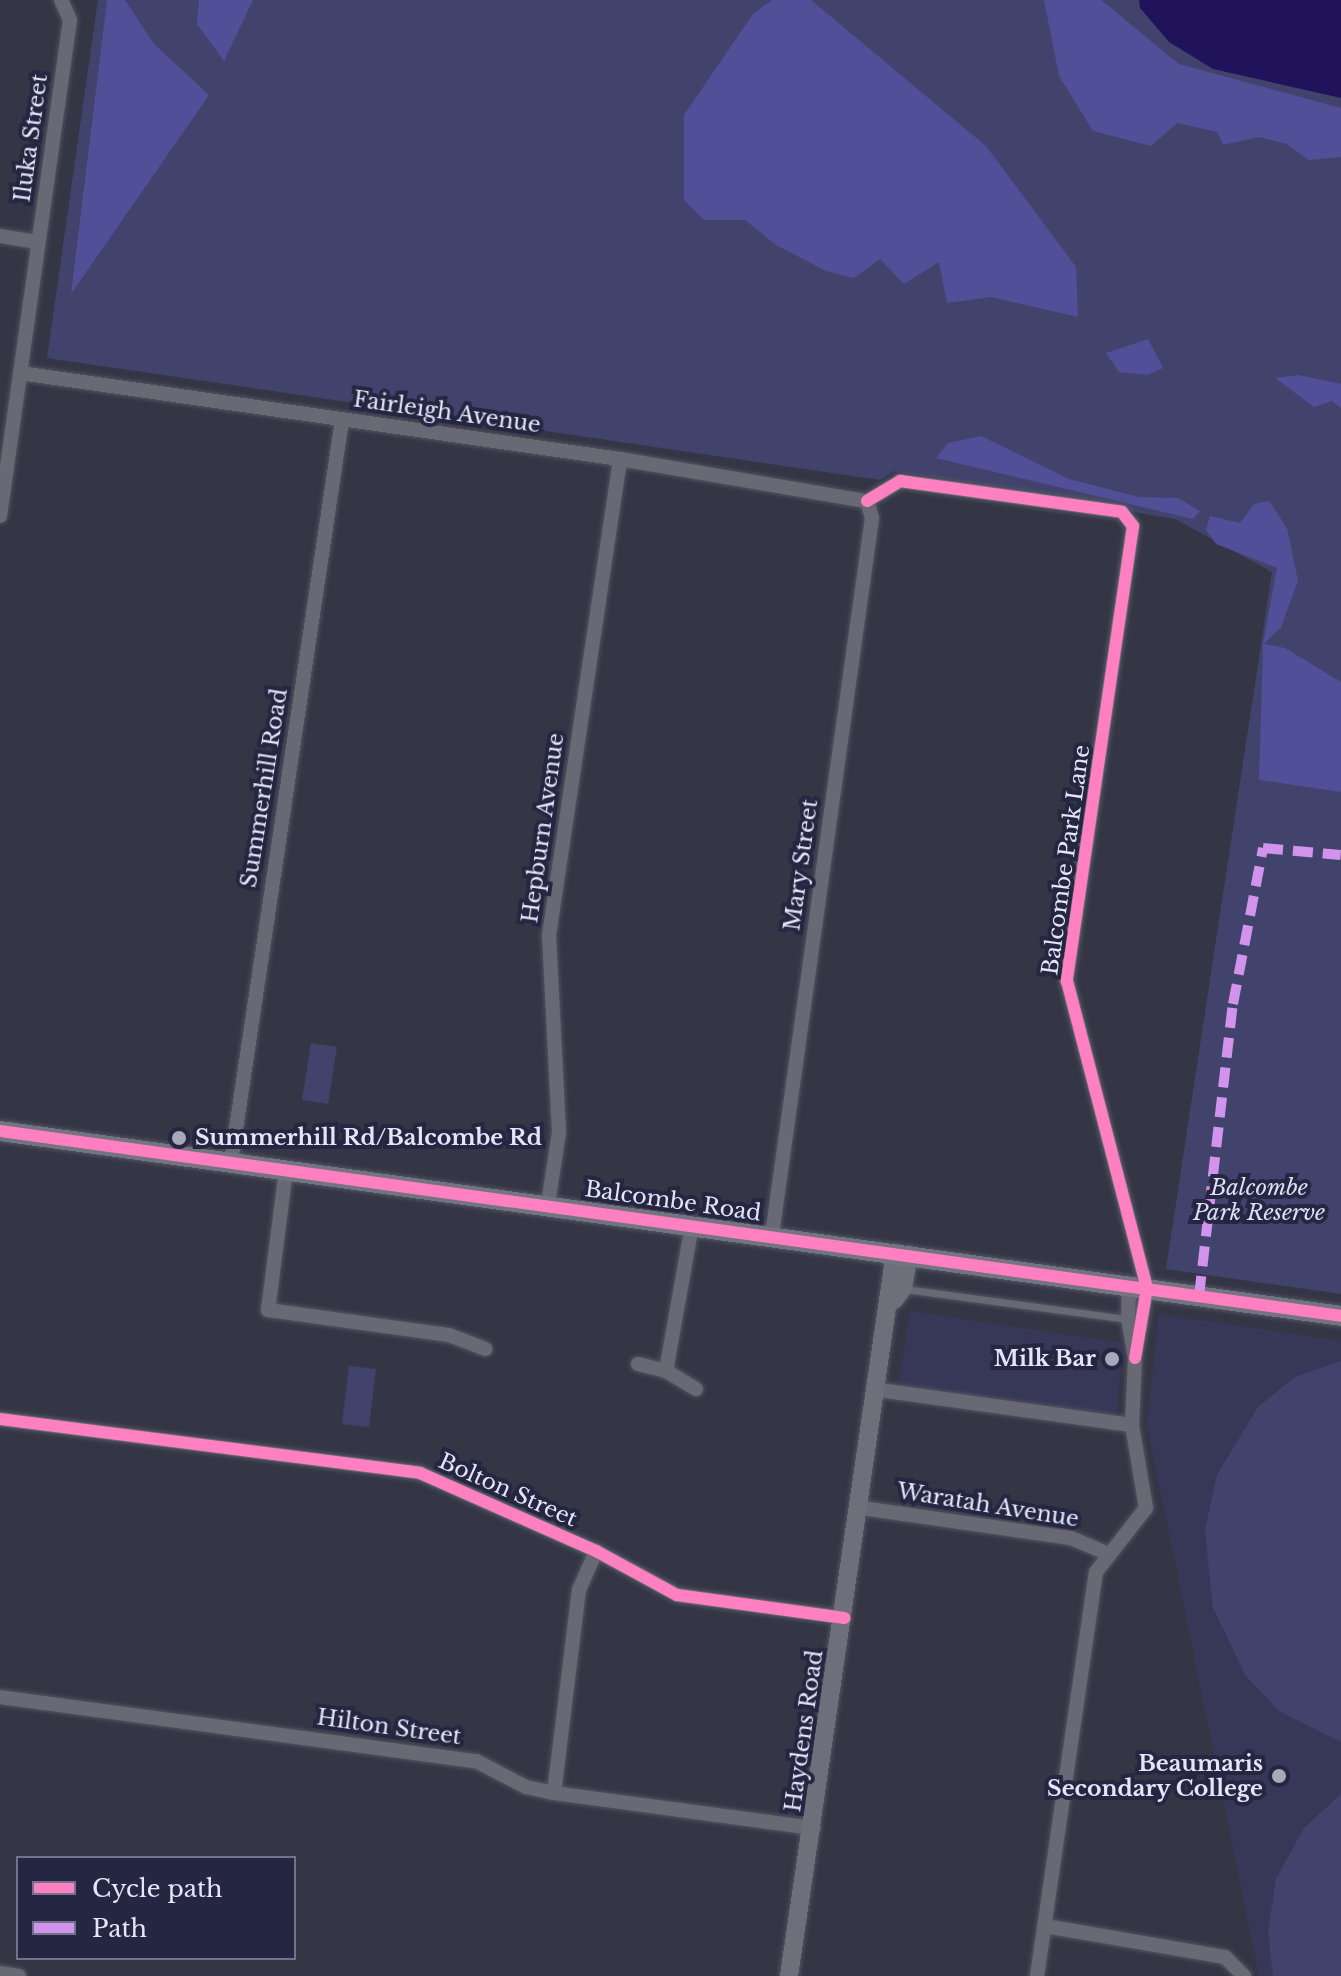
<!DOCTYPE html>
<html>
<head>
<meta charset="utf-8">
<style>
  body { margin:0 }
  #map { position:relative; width:1341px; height:1976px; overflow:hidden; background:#353645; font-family:"Libre Baskerville",serif }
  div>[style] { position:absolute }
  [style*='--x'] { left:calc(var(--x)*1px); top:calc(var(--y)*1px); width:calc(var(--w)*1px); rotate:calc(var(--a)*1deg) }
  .built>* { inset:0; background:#373857 }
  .green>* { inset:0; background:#42436d }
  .forest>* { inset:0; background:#514f97 }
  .water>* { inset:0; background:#21135b }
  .roads { filter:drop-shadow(0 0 2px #525361) drop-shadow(0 0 2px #525361) }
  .lane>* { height:7px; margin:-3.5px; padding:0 3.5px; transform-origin:3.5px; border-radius:3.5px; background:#696975 }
  .street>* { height:14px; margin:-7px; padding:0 7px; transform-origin:7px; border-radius:7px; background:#696975 }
  .secondary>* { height:18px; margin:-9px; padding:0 9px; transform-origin:9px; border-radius:9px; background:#6e6f7b }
  .primary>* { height:20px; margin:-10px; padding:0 10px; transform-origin:10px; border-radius:10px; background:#737481 }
  .quiet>* { height:10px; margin-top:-5px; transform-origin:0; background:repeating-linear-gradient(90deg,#d193ec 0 20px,transparent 0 30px) }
  .cycleway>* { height:12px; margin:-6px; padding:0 6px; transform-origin:6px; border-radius:6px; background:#ff80c0 }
  .dots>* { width:22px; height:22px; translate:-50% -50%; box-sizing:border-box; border:4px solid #252641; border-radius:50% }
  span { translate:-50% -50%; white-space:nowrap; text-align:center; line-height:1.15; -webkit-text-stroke:8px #252641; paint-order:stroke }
  .street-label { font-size:22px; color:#e4e6f8 }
  .poi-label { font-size:22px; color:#e4e6f8; font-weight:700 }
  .left { translate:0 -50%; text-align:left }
  .right { translate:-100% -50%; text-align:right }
  .park-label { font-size:22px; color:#dddff6; font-style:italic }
  .legend { position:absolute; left:16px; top:1856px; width:280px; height:104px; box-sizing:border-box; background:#252641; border:2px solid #71738a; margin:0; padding:10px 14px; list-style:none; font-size:24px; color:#e4e6f8 }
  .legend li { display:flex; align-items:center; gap:16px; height:40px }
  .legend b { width:40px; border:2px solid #71738a }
</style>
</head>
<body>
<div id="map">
  <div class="built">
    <div style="clip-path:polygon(910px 1311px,1123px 1343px,1116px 1428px,897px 1397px)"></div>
    <div style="clip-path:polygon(1159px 1314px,1341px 1341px,1341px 1976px,1259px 1976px,1147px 1425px)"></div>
  </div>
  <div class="green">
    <div style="clip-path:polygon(98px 0,1341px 0,1341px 1294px,1166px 1269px,1272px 572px,1175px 519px,894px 471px,880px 480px,47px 358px)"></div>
    <div style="clip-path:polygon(311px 1043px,337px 1047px,328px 1104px,302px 1100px)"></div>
    <div style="clip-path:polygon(1341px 1361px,1341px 1742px,1279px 1711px,1246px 1676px,1213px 1608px,1205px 1530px,1217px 1475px,1258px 1407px,1295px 1377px)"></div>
    <div style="clip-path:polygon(349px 1366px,376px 1369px,369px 1427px,342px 1424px)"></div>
    <div style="clip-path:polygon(1341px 1794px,1341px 1976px,1273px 1976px,1268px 1932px,1276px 1879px,1304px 1828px)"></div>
  </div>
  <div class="forest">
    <div style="clip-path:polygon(107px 0,125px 0,154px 44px,209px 95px,71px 294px)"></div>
    <div style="clip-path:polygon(199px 0,253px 0,224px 61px,197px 24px)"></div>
    <div style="clip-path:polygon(772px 0,811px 0,986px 146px,1076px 267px,1078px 317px,991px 297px,947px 303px,939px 262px,904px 284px,880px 259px,854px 278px,826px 271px,776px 245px,745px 220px,704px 220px,684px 200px,684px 115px,753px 14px)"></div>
    <div style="clip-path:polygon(1044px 0,1101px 0,1179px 64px,1341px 108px,1341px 157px,1309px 160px,1287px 144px,1259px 137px,1223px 145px,1217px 132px,1177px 123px,1151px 146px,1093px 131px,1059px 76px)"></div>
    <div style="clip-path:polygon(1148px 339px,1163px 368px,1148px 375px,1119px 372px,1106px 353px)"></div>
    <div style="clip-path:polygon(1298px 375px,1341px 384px,1341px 408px,1332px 401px,1314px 407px,1275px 378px)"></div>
    <div style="clip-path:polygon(981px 436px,1069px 479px,1139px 497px,1178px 498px,1200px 511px,1193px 519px,936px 458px,948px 443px)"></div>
    <div style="clip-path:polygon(1269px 501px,1287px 528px,1298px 581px,1281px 627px,1264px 644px,1285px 648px,1341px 682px,1341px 792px,1259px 780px,1263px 644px,1277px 568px,1216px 544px,1206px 530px,1210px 516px,1240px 523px,1254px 504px)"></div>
  </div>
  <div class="water">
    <div style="clip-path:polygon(1139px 0,1341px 0,1341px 98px,1213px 69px,1169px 42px,1140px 8px)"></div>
  </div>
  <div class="roads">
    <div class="lane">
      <div style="--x:905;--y:1289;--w:225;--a:7.7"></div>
    </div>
    <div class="street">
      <div style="--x:0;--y:236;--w:38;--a:9"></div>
      <div style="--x:20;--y:373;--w:606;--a:8.16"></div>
      <div style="--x:620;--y:459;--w:251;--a:9.7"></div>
      <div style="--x:867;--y:501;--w:39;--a:-31"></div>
      <div style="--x:900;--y:481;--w:224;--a:7.9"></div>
      <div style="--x:1122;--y:512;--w:18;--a:52"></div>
      <div style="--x:1133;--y:526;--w:460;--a:98.3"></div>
      <div style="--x:1067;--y:981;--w:317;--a:75.4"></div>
      <div style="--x:1147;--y:1288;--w:71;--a:99.7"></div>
      <div style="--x:0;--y:516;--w:501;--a:-81.97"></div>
      <div style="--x:70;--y:20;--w:22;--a:-114"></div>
      <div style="--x:231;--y:1162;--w:750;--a:-81.49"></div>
      <div style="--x:286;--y:1170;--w:141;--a:97.3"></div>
      <div style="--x:268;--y:1310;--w:183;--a:7.9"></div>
      <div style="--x:449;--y:1335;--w:39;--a:21"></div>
      <div style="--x:548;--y:1204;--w:73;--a:-81.3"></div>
      <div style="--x:559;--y:1132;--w:197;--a:-92.9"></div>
      <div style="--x:549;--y:935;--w:481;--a:-81.5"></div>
      <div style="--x:772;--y:1235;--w:724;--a:-82.06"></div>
      <div style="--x:872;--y:518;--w:18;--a:-106"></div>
      <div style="--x:638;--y:1364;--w:29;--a:14"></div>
      <div style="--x:666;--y:1371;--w:148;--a:-79.9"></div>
      <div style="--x:666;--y:1371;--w:35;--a:31"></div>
      <div style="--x:879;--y:1390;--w:255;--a:7.9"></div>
      <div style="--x:0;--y:1419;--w:423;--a:7.3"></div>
      <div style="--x:420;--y:1473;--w:193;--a:23.9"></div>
      <div style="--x:596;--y:1551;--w:92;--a:28.5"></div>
      <div style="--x:677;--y:1595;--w:169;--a:7.8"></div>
      <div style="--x:862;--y:1508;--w:211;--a:8.2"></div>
      <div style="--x:1071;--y:1538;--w:38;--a:23"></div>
      <div style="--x:0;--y:1697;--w:480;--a:7.7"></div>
      <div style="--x:476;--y:1761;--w:56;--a:27.5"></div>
      <div style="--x:526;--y:1787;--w:29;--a:12"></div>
      <div style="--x:554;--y:1793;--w:262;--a:7.7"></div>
      <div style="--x:554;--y:1793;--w:205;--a:-83"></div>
      <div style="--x:579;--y:1590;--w:43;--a:-66.4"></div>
      <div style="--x:1045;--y:1926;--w:183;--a:9.8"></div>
      <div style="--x:1225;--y:1957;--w:27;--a:45"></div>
      <div style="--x:0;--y:1973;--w:19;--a:9"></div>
      <div style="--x:1037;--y:1976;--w:408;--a:-81.7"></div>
      <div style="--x:1096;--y:1572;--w:81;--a:-52"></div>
      <div style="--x:1146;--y:1508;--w:84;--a:-99.6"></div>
      <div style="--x:1132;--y:1425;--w:67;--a:-87.4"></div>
      <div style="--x:1135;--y:1358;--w:40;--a:-100"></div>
      <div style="--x:1128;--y:1319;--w:34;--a:-88"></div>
    </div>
    <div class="secondary">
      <div style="--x:894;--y:1300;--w:15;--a:-53"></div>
      <div style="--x:903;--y:1288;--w:34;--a:-80"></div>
      <div style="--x:789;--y:1976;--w:731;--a:-81.66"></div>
    </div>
    <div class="primary">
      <div style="--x:0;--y:1131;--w:1354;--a:7.85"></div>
    </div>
  </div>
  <div class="quiet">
    <div style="--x:1199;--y:1296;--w:294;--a:-83.4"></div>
    <div style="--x:1233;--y:1004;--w:159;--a:-79.1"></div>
    <div style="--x:1263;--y:848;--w:78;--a:5.1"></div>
  </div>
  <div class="cycleway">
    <div style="--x:867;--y:501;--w:39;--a:-31"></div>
    <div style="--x:900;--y:481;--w:224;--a:7.9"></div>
    <div style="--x:1122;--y:512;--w:18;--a:52"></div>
    <div style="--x:1133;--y:526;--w:460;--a:98.3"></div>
    <div style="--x:1067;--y:981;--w:317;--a:75.4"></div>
    <div style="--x:1147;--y:1288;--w:71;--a:99.7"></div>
    <div style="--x:0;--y:1131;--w:1354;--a:7.85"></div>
    <div style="--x:0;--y:1419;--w:423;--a:7.3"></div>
    <div style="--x:420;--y:1473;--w:193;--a:23.9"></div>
    <div style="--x:596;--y:1551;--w:92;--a:28.5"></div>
    <div style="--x:677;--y:1595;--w:169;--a:7.8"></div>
  </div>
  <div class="dots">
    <div style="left:179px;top:1138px;background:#a7a8b9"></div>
    <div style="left:1112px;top:1359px;background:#a7a8b9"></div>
    <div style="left:1279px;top:1776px;background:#a7a8b9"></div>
  </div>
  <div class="street-label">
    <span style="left:31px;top:138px;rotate:-82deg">Iluka Street</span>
    <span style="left:447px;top:412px;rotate:8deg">Fairleigh Avenue</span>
    <span style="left:264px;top:788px;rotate:-81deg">Summerhill Road</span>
    <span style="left:543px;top:828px;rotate:-82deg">Hepburn Avenue</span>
    <span style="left:1066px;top:860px;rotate:-82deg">Balcombe Park Lane</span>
    <span style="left:801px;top:865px;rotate:-82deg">Mary Street</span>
    <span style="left:673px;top:1201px;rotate:8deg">Balcombe Road</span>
    <span style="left:508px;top:1490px;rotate:24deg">Bolton Street</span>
    <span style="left:988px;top:1505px;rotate:9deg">Waratah Avenue</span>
    <span style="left:389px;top:1727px;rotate:8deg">Hilton Street</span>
    <span style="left:804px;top:1731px;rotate:-82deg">Haydens Road</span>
  </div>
  <div class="poi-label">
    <span class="left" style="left:195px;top:1138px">Summerhill Rd/Balcombe Rd</span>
    <span class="right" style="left:1096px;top:1359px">Milk Bar</span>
    <span class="right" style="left:1263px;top:1776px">Beaumaris<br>Secondary College</span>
  </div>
  <div class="park-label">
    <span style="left:1259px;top:1200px">Balcombe<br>Park Reserve</span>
  </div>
  <ul class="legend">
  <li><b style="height:10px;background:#ff80c0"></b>Cycle path</li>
  <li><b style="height:10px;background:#d193ec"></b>Path</li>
  </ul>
</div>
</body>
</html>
